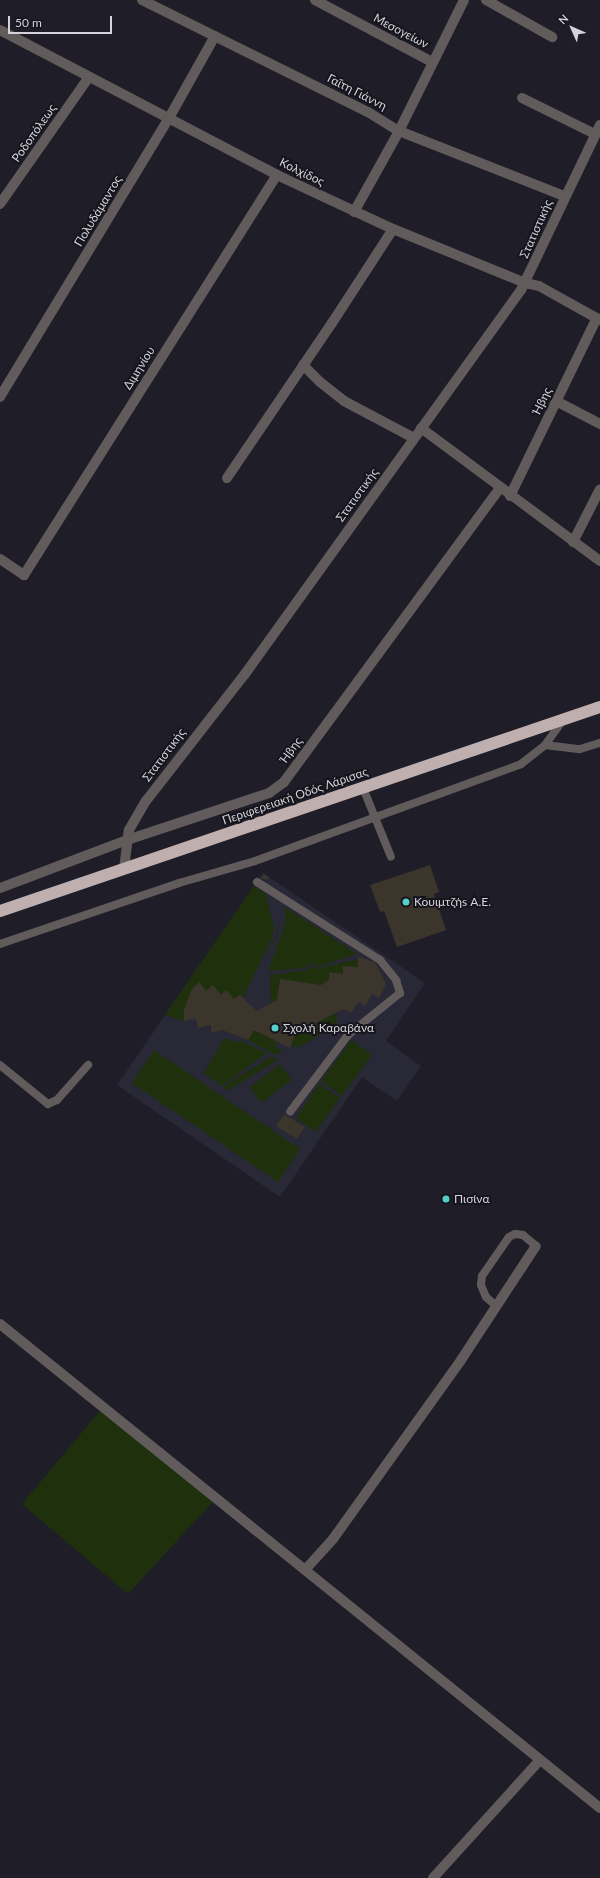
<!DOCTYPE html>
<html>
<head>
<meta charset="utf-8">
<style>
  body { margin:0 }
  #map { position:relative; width:600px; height:1878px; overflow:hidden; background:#1f1e28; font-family:Lato,sans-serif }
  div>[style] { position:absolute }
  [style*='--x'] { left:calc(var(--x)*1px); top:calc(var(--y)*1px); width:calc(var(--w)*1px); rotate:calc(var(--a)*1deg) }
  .built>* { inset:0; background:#282836 }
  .green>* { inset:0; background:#1f310c }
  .building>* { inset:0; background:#3c352c }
  .lane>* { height:8px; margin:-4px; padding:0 4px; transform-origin:4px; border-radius:4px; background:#625b5b }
  .street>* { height:10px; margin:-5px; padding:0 5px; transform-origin:5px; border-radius:5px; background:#625b5b }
  .highway>* { height:12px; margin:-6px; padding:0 6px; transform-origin:6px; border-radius:6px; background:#bfafaf }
  .dots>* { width:11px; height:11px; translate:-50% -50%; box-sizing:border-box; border:2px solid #16151e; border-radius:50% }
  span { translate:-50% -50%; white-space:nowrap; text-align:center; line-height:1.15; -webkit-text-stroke:4px #16151e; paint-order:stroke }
  .street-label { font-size:12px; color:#d3d3d9 }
  .poi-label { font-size:12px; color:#d3d3d9 }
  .left { translate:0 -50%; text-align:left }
  .north { position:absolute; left:552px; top:8px; width:40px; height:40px; -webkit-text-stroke:3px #16151e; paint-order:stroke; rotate:315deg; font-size:11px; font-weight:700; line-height:16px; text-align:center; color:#d3d3d9 }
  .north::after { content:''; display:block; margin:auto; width:14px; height:18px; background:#d3d3d9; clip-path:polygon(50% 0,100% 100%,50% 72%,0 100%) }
  .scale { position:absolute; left:8px; top:16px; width:104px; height:18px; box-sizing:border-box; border:2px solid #d3d3d9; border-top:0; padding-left:5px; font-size:12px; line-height:14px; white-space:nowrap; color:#d3d3d9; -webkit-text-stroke:3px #16151e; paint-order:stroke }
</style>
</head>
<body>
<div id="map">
  <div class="built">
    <div style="clip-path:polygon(263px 873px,425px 983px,386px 1041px,421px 1066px,397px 1101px,362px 1077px,280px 1197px,117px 1085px)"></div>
  </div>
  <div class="green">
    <div style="clip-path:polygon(254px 886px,266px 894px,274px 927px,271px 940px,243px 998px,240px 995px,234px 999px,226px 990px,221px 995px,206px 991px,199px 982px,192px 989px,184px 1010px,184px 1021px,165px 1015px)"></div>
    <div style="clip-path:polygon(285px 907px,357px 954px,317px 967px,310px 963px,306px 968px,268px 971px,285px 925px)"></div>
    <div style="clip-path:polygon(279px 913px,278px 933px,262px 972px,277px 932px)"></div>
    <div style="clip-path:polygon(358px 959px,358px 967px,344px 966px,343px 974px,321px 985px,280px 979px,277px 1000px,271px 1004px,270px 975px,307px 970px,313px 965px,316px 969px)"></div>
    <div style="clip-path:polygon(336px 1013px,337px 1024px,298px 1048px,291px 1044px,295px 1034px)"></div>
    <div style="clip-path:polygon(254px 1030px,278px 1042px,275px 1047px,283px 1051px,286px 1047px,287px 1049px,275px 1055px,248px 1040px)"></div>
    <div style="clip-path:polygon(224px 1038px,237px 1043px,239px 1040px,267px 1053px,222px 1086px,204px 1073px)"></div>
    <div style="clip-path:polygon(351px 1040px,372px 1055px,342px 1096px,321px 1081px)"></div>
    <div style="clip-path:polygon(154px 1050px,300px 1149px,278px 1182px,132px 1083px)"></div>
    <div style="clip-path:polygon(270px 1057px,278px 1060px,227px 1091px,223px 1087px)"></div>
    <div style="clip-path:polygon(280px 1064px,292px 1080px,261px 1103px,250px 1087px)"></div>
    <div style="clip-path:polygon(319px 1084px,340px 1098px,316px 1132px,296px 1118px)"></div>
    <div style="clip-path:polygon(104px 1406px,217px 1497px,128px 1594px,22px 1504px)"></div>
  </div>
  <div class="building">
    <div style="clip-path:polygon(430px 865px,439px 892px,434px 894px,446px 930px,397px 947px,384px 911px,380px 912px,370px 885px)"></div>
    <div style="clip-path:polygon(264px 874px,269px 877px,267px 880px,261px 878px)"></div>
    <div style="clip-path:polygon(358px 957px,375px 962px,386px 984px,379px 998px,372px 994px,365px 1006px,358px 1002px,351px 1013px,343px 1009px,295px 1034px,290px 1048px,254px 1030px,248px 1040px,222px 1030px,211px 1033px,211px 1025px,198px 1028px,196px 1019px,184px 1021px,184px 1010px,192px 989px,199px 982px,206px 991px,213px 985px,221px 995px,226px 990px,234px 999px,240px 995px,257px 1011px,277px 1000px,280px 979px,321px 985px,329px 980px,329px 972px,343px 974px,343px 966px,358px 967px)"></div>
    <div style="clip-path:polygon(284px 1114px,305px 1127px,297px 1139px,276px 1126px)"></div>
  </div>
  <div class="lane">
    <div style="--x:545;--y:745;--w:35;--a:7"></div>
    <div style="--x:580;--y:749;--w:21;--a:-17"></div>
    <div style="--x:363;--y:788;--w:74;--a:67.9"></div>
    <div style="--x:257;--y:882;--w:146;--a:32.4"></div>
    <div style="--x:380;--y:960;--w:26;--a:51"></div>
    <div style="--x:396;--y:980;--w:14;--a:73"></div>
    <div style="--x:400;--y:993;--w:67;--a:141.1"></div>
    <div style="--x:348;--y:1035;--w:96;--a:127"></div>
    <div style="--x:0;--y:944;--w:189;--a:-18.8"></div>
    <div style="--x:179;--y:883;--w:79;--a:-16.1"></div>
    <div style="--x:255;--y:861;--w:283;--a:-20"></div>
    <div style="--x:521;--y:764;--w:31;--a:-38"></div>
    <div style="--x:545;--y:745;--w:31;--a:-54"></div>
    <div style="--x:0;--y:1065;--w:62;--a:39.1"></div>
    <div style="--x:48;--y:1104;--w:10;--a:-24"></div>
    <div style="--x:57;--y:1100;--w:47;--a:-48.5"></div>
    <div style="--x:495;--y:1305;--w:12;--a:-138"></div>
    <div style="--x:486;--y:1297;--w:13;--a:-113"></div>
    <div style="--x:481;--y:1285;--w:9;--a:-84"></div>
    <div style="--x:482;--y:1276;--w:47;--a:-55.3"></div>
    <div style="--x:509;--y:1237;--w:7;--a:-27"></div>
    <div style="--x:515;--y:1234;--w:8;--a:7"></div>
    <div style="--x:523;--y:1235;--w:17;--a:40"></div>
  </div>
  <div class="street">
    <div style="--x:142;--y:0;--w:252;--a:26.4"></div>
    <div style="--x:368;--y:112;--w:36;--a:32"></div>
    <div style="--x:399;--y:131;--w:177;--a:21.5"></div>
    <div style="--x:315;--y:0;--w:132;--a:27.9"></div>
    <div style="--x:486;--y:0;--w:76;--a:29.3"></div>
    <div style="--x:0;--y:30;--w:313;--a:27.6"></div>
    <div style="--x:277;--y:175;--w:128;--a:25"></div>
    <div style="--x:393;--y:229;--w:143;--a:22.2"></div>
    <div style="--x:525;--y:283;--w:14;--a:12"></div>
    <div style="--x:539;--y:286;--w:70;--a:29.1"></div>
    <div style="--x:522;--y:98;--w:81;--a:26.3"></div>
    <div style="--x:0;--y:204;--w:155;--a:-55"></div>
    <div style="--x:354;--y:212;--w:93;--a:-60.9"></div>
    <div style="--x:399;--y:131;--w:146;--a:-63.6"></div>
    <div style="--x:303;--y:365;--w:24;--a:45"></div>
    <div style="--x:320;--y:382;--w:31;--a:38"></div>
    <div style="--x:344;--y:401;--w:79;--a:27.9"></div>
    <div style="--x:0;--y:397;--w:326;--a:-58.8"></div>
    <div style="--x:169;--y:118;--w:94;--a:-60.7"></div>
    <div style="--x:556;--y:401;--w:50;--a:27.6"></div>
    <div style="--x:421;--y:428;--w:223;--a:36.6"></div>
    <div style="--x:227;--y:478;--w:187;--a:-55.9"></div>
    <div style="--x:332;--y:323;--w:112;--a:-57"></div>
    <div style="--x:510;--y:496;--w:198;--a:-64"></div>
    <div style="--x:573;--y:542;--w:59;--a:-63"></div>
    <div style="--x:0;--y:559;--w:29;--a:34"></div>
    <div style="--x:24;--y:575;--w:473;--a:-57.7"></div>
    <div style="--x:124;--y:869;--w:39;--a:-83"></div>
    <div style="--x:129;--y:830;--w:34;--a:-60"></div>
    <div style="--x:146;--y:801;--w:161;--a:-52.1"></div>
    <div style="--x:245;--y:674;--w:473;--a:-54.3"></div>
    <div style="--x:521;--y:290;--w:183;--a:-64.4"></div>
    <div style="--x:0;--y:888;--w:136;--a:-20.7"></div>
    <div style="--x:127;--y:840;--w:150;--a:-18.3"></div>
    <div style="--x:269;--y:793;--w:19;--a:-36"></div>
    <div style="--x:284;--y:782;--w:363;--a:-53.7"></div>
    <div style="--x:0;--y:1324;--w:771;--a:38.89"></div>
    <div style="--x:305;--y:1570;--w:42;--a:-47.9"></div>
    <div style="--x:333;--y:1539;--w:220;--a:-54.4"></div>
    <div style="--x:461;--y:1360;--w:136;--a:-56.7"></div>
    <div style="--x:433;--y:1878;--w:158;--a:-47.8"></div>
  </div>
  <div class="highway">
    <div style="--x:0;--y:911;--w:634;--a:-18.78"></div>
  </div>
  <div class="dots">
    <div style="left:406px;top:902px;background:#55cec6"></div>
    <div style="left:275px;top:1028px;background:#55cec6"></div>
    <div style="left:446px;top:1199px;background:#55cec6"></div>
  </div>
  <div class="street-label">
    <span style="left:401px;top:31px;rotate:28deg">Μεσογείων</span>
    <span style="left:357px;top:92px;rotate:27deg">Γαΐτη Γιάννη</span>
    <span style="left:34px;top:133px;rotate:-55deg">Ροδοπόλεως</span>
    <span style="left:302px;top:172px;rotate:26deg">Κολχίδος</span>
    <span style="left:98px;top:211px;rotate:-59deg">Πολυδάμαντος</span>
    <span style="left:536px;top:229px;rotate:-66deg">Στατιστικής</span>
    <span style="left:139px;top:368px;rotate:-58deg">Διμηνίου</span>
    <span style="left:542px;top:401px;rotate:-64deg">Ήβης</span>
    <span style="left:357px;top:495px;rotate:-54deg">Στατιστικής</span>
    <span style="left:291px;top:750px;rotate:-54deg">Ήβης</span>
    <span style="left:164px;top:755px;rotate:-53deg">Στατιστικής</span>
    <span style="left:295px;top:796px;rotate:-19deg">Περιφερειακή Οδός Λάρισας</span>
  </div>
  <div class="poi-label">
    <span class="left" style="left:414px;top:902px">Κουιμτζήs Α.Ε.</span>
    <span class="left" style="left:283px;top:1028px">Σχολή Καραβάνα</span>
    <span class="left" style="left:454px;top:1199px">Πισίνα</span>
  </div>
  <div class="north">N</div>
  <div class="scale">50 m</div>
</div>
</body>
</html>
